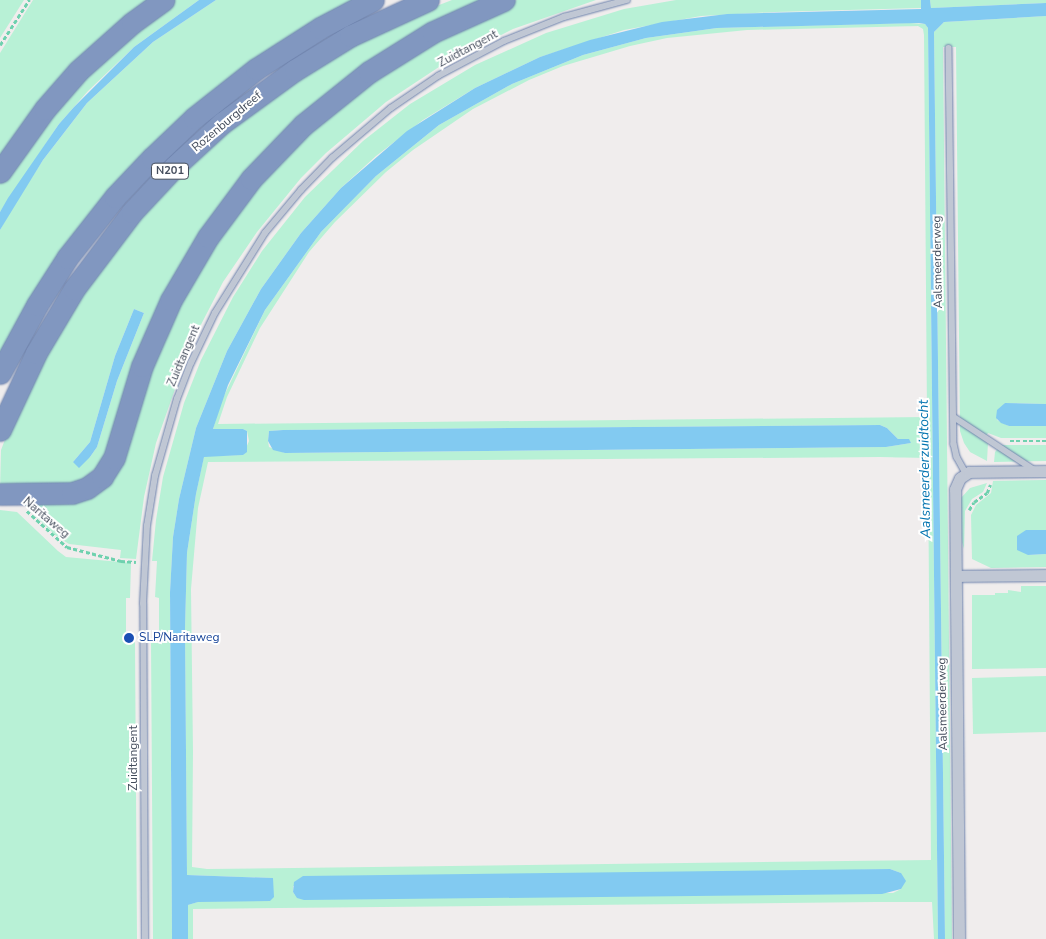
<!DOCTYPE html>
<html>
<head>
<meta charset="utf-8">
<style>
  body { margin:0 }
  #map { position:relative; width:1046px; height:939px; overflow:hidden; background:#f0eded; font-family:"Nunito Sans",sans-serif }
  div>[style] { position:absolute }
  [style*='--x'] { left:calc(var(--x)*1px); top:calc(var(--y)*1px); width:calc(var(--w)*1px); rotate:calc(var(--a)*1deg) }
  .green>* { inset:0; background:#b8f1d6 }
  .water>* { inset:0; background:#82caf1 }
  .path>* { height:2.5px; margin-top:-1.25px; transform-origin:0; background:repeating-linear-gradient(90deg,#6ed1ae 0 4px,transparent 0 6.5px) }
  .roads { filter:drop-shadow(0 0 1px #6d82ac) drop-shadow(0 0 1px #6d82ac) }
  .lane>* { height:5.5px; margin:-2.75px; padding:0 2.75px; transform-origin:2.75px; border-radius:2.75px; background:#c0c7d4 }
  .street>* { height:11px; margin:-5.5px; padding:0 5.5px; transform-origin:5.5px; border-radius:5.5px; background:#c0c7d4 }
  .highway>* { height:21px; margin:-10.5px; padding:0 10.5px; transform-origin:10.5px; border-radius:10.5px; background:#8197c0 }
  .dots>* { width:14px; height:14px; translate:-50% -50%; box-sizing:border-box; border:2px solid #fff; border-radius:50% }
  span { translate:-50% -50%; white-space:nowrap; text-align:center; line-height:1.15; -webkit-text-stroke:4px #fff; paint-order:stroke }
  .shield-label span { padding:1px 4px; background:#fff; border:1px solid; border-radius:4px; -webkit-text-stroke-width:0 }
  .shield-label { font-size:11px; color:#444d5c; font-weight:700 }
  .street-label { font-size:12px; color:#444d5c }
  .transit-label { font-size:12px; color:#164399 }
  .left { translate:0 -50%; text-align:left }
  .water-label { font-size:14px; color:#0374b0; font-style:italic }
</style>
</head>
<body>
<div id="map">
  <div class="green">
    <div style="clip-path:polygon(0 0,24px 0,0 38px)"></div>
    <div style="clip-path:polygon(33px 0,156px 0,0 163px,0 53px)"></div>
    <div style="clip-path:polygon(172px 0,199px 0,134px 47px,88px 91px,59px 124px,0 212px,0 181px,60px 98px)"></div>
    <div style="clip-path:polygon(216px 0,355px 0,210px 94px,0 356px,0 230px,10px 211px,43px 160px,87px 103px,153px 42px)"></div>
    <div style="clip-path:polygon(evenodd,452px 0,492px 0,406px 42px,217px 215px,104px 462px,76px 485px,0 490px,1px 450px,14px 416px,74px 304px,152px 202px,232px 126px,341px 51px,416px 14px,452px 0,134px 309px,144px 313px,117px 381px,97px 447px,90px 457px,73px 462px,90px 442px,115px 356px,134px 309px)"></div>
    <div style="clip-path:polygon(517px 0,596px 0,513px 29px,442px 65px,386px 102px,326px 153px,301px 178px,257px 232px,223px 282px,191px 344px,156px 443px,144px 497px,136px 559px,120px 558px,121px 550px,69px 544px,55px 535px,22px 502px,91px 492px,151px 355px,245px 193px,374px 74px,501px 6px)"></div>
    <div style="clip-path:polygon(676px 0,921px 0,921px 8px,775px 12px,701px 16px,624px 30px,540px 57px,475px 88px,423px 120px,376px 156px,341px 188px,301px 233px,261px 289px,227px 351px,196px 428px,179px 499px,173px 537px,170px 592px,172px 939px,153px 939px,151px 642px,159px 642px,159px 598px,155px 597px,157px 561px,152px 561px,156px 520px,163px 477px,184px 403px,201px 360px,233px 297px,262px 251px,305px 197px,363px 141px,410px 104px,475px 65px,546px 33px,624px 9px)"></div>
    <div style="clip-path:polygon(930px 0,1046px 0,1046px 3px,931px 8px)"></div>
    <div style="clip-path:polygon(1046px 16px,1046px 404px,1005px 403px,997px 420px,1009px 426px,1046px 426px,1046px 438px,1001px 438px,988px 433px,984px 439px,988px 443px,987px 461px,970px 452px,964px 443px,960px 431px,956px 47px,943px 47px,952px 939px,945px 939px,934px 32px,944px 22px)"></div>
    <div style="clip-path:polygon(evenodd,910px 23px,925px 24px,928px 28px,938px 939px,934px 939px,932px 902px,876px 902px,193px 909px,193px 939px,188px 939px,188px 905px,273px 878px,187px 875px,185px 629px,187px 553px,196px 494px,204px 456px,243px 455px,249px 441px,247px 431px,243px 429px,213px 429px,221px 402px,265px 310px,321px 232px,376px 176px,439px 125px,512px 84px,583px 55px,646px 38px,717px 28px,910px 23px,918px 26px,923px 29px,924px 35px,927px 417px,218px 424px,227px 397px,260px 328px,309px 252px,335px 222px,386px 172px,413px 150px,473px 109px,529px 80px,563px 66px,630px 46px,667px 38px,747px 30px,918px 26px,910px 23px,880px 425px,887px 428px,898px 439px,906px 439px,911px 443px,886px 447px,285px 453px,269px 447px,268px 441px,269px 431px,283px 430px,880px 425px,910px 23px,880px 457px,928px 458px,931px 860px,207px 869px,192px 867px,193px 752px,191px 589px,198px 508px,208px 462px,880px 457px,910px 23px,890px 869px,901px 873px,901px 889px,893px 893px,295px 895px,293px 892px,293px 886px,890px 869px)"></div>
    <div style="clip-path:polygon(1001px 445px,1046px 445px,1046px 461px,994px 462px,995px 452px)"></div>
    <div style="clip-path:polygon(1046px 480px,1046px 530px,1026px 530px,1028px 555px,1046px 554px,1046px 567px,991px 568px,972px 559px,971px 515px,976px 505px,991px 493px,993px 481px)"></div>
    <div style="clip-path:polygon(987px 483px,983px 492px,972px 499px,965px 511px,964px 549px,961px 539px,961px 498px,970px 488px)"></div>
    <div style="clip-path:polygon(0 510px,17px 512px,58px 551px,66px 557px,131px 563px,130px 598px,126px 598px,126px 642px,135px 642px,137px 939px,0 939px)"></div>
    <div style="clip-path:polygon(1021px 586px,1046px 586px,1046px 668px,972px 669px,972px 595px,995px 595px,995px 593px,1008px 593px,1008px 590px,1021px 592px)"></div>
    <div style="clip-path:polygon(1046px 676px,1046px 732px,973px 734px,972px 678px)"></div>
  </div>
  <div class="water">
    <div style="clip-path:polygon(199px 0,216px 0,153px 42px,87px 103px,43px 160px,0 230px,0 212px,8px 198px,59px 124px,74px 107px,134px 47px)"></div>
    <div style="clip-path:polygon(921px 0,930px 0,931px 8px,1046px 3px,1046px 16px,944px 22px,934px 32px,945px 939px,938px 939px,928px 28px,925px 24px,919px 23px,717px 28px,646px 38px,583px 55px,512px 84px,439px 125px,376px 176px,321px 232px,265px 310px,228px 385px,213px 429px,243px 429px,247px 431px,247px 452px,243px 455px,204px 457px,196px 494px,187px 553px,185px 629px,187px 875px,273px 878px,274px 897px,270px 901px,198px 902px,188px 905px,188px 939px,172px 939px,170px 592px,173px 537px,179px 499px,196px 428px,227px 351px,261px 289px,301px 233px,341px 188px,407px 131px,475px 88px,540px 57px,590px 40px,662px 22px,727px 14px,921px 9px)"></div>
    <div style="clip-path:polygon(134px 309px,144px 313px,117px 381px,97px 447px,90px 457px,79px 468px,73px 462px,90px 442px,115px 356px)"></div>
    <div style="clip-path:polygon(1005px 403px,1046px 404px,1046px 426px,1009px 426px,1001px 423px,996px 418px,997px 410px)"></div>
    <div style="clip-path:polygon(880px 425px,887px 428px,898px 439px,909px 439px,911px 443px,886px 447px,285px 453px,273px 450px,268px 441px,269px 431px,283px 430px)"></div>
    <div style="clip-path:polygon(1026px 530px,1046px 530px,1046px 554px,1028px 555px,1017px 550px,1017px 536px)"></div>
    <div style="clip-path:polygon(890px 869px,901px 873px,906px 881px,901px 889px,882px 894px,304px 900px,297px 898px,293px 892px,294px 882px,303px 876px)"></div>
  </div>
  <div class="path">
    <div style="--x:0;--y:45;--w:54;--a:-57.2"></div>
    <div style="--x:1010;--y:441;--w:36;--a:0"></div>
    <div style="--x:969;--y:510;--w:9;--a:-58"></div>
    <div style="--x:974;--y:502;--w:16;--a:-35"></div>
    <div style="--x:987;--y:493;--w:9;--a:-69"></div>
    <div style="--x:27;--y:511;--w:54;--a:42"></div>
    <div style="--x:67;--y:547;--w:56;--a:14.5"></div>
    <div style="--x:121;--y:561;--w:15;--a:4"></div>
  </div>
  <div class="roads">
    <div class="lane">
      <div style="--x:949;--y:48;--w:396;--a:89.3"></div>
      <div style="--x:954;--y:444;--w:13;--a:77"></div>
      <div style="--x:957;--y:457;--w:18;--a:61"></div>
      <div style="--x:954;--y:417;--w:95;--a:33.4"></div>
      <div style="--x:145;--y:939;--w:335;--a:-90.3"></div>
      <div style="--x:143;--y:604;--w:78;--a:-87.1"></div>
      <div style="--x:147;--y:526;--w:51;--a:-80.9"></div>
      <div style="--x:155;--y:476;--w:80;--a:-74.1"></div>
      <div style="--x:177;--y:399;--w:39;--a:-69"></div>
      <div style="--x:191;--y:363;--w:55;--a:-64.4"></div>
      <div style="--x:215;--y:313;--w:94;--a:-58"></div>
      <div style="--x:265;--y:233;--w:56;--a:-50.1"></div>
      <div style="--x:301;--y:190;--w:45;--a:-45.9"></div>
      <div style="--x:332;--y:158;--w:77;--a:-40.3"></div>
      <div style="--x:391;--y:108;--w:57;--a:-34.2"></div>
      <div style="--x:438;--y:76;--w:75;--a:-27.9"></div>
      <div style="--x:504;--y:41;--w:65;--a:-21.8"></div>
      <div style="--x:564;--y:17;--w:65;--a:-15.1"></div>
    </div>
    <div class="street">
      <div style="--x:956;--y:576;--w:90;--a:-0.6"></div>
      <div style="--x:959;--y:939;--w:450;--a:-90.5"></div>
      <div style="--x:955;--y:489;--w:12;--a:-66"></div>
      <div style="--x:960;--y:478;--w:11;--a:-34"></div>
      <div style="--x:969;--y:472;--w:77;--a:-0.7"></div>
    </div>
    <div class="highway">
      <div style="--x:0;--y:172;--w:77;--a:-54.5"></div>
      <div style="--x:45;--y:109;--w:50;--a:-49"></div>
      <div style="--x:78;--y:71;--w:72;--a:-41.6"></div>
      <div style="--x:132;--y:23;--w:39;--a:-36"></div>
      <div style="--x:0;--y:373;--w:77;--a:-61.4"></div>
      <div style="--x:37;--y:305;--w:56;--a:-57.4"></div>
      <div style="--x:67;--y:258;--w:78;--a:-51.8"></div>
      <div style="--x:115;--y:197;--w:54;--a:-46.5"></div>
      <div style="--x:152;--y:158;--w:58;--a:-43.6"></div>
      <div style="--x:194;--y:118;--w:79;--a:-38.3"></div>
      <div style="--x:256;--y:69;--w:76;--a:-32.6"></div>
      <div style="--x:320;--y:28;--w:60;--a:-27.8"></div>
      <div style="--x:0;--y:430;--w:85;--a:-64.9"></div>
      <div style="--x:36;--y:353;--w:74;--a:-59.3"></div>
      <div style="--x:74;--y:289;--w:96;--a:-53"></div>
      <div style="--x:132;--y:212;--w:63;--a:-46.9"></div>
      <div style="--x:175;--y:166;--w:64;--a:-42.5"></div>
      <div style="--x:222;--y:123;--w:90;--a:-36"></div>
      <div style="--x:295;--y:70;--w:65;--a:-31.7"></div>
      <div style="--x:350;--y:36;--w:86;--a:-24.8"></div>
      <div style="--x:0;--y:494;--w:72;--a:-0.8"></div>
      <div style="--x:72;--y:493;--w:16;--a:-18"></div>
      <div style="--x:87;--y:488;--w:19;--a:-36"></div>
      <div style="--x:102;--y:477;--w:22;--a:-58"></div>
      <div style="--x:114;--y:458;--w:96;--a:-73.1"></div>
      <div style="--x:142;--y:366;--w:72;--a:-66.3"></div>
      <div style="--x:171;--y:300;--w:73;--a:-59.6"></div>
      <div style="--x:208;--y:237;--w:72;--a:-53.4"></div>
      <div style="--x:251;--y:179;--w:75;--a:-46.1"></div>
      <div style="--x:303;--y:125;--w:85;--a:-38.8"></div>
      <div style="--x:369;--y:72;--w:75;--a:-32"></div>
      <div style="--x:433;--y:32;--w:78;--a:-24.3"></div>
    </div>
  </div>
  <div class="dots">
    <div style="left:129px;top:638px;background:#1a4fb4"></div>
  </div>
  <div class="shield-label">
    <span style="left:170px;top:171px">N201</span>
  </div>
  <div class="street-label">
    <span style="left:468px;top:49px;rotate:-28deg">Zuidtangent</span>
    <span style="left:227px;top:122px;rotate:-40deg">Rozenburgdreef</span>
    <span style="left:938px;top:262px;rotate:-91deg">Aalsmeerderweg</span>
    <span style="left:184px;top:356px;rotate:-67deg">Zuidtangent</span>
    <span style="left:46px;top:518px;rotate:40deg">Naritaweg</span>
    <span style="left:943px;top:704px;rotate:-91deg">Aalsmeerderweg</span>
    <span style="left:134px;top:758px;rotate:-90deg">Zuidtangent</span>
  </div>
  <div class="transit-label">
    <span class="left" style="left:139px;top:638px">SLP/Naritaweg</span>
  </div>
  <div class="water-label">
    <span style="left:925px;top:469px;rotate:-91deg">Aalsmeerderzuidtocht</span>
  </div>
</div>
</body>
</html>
